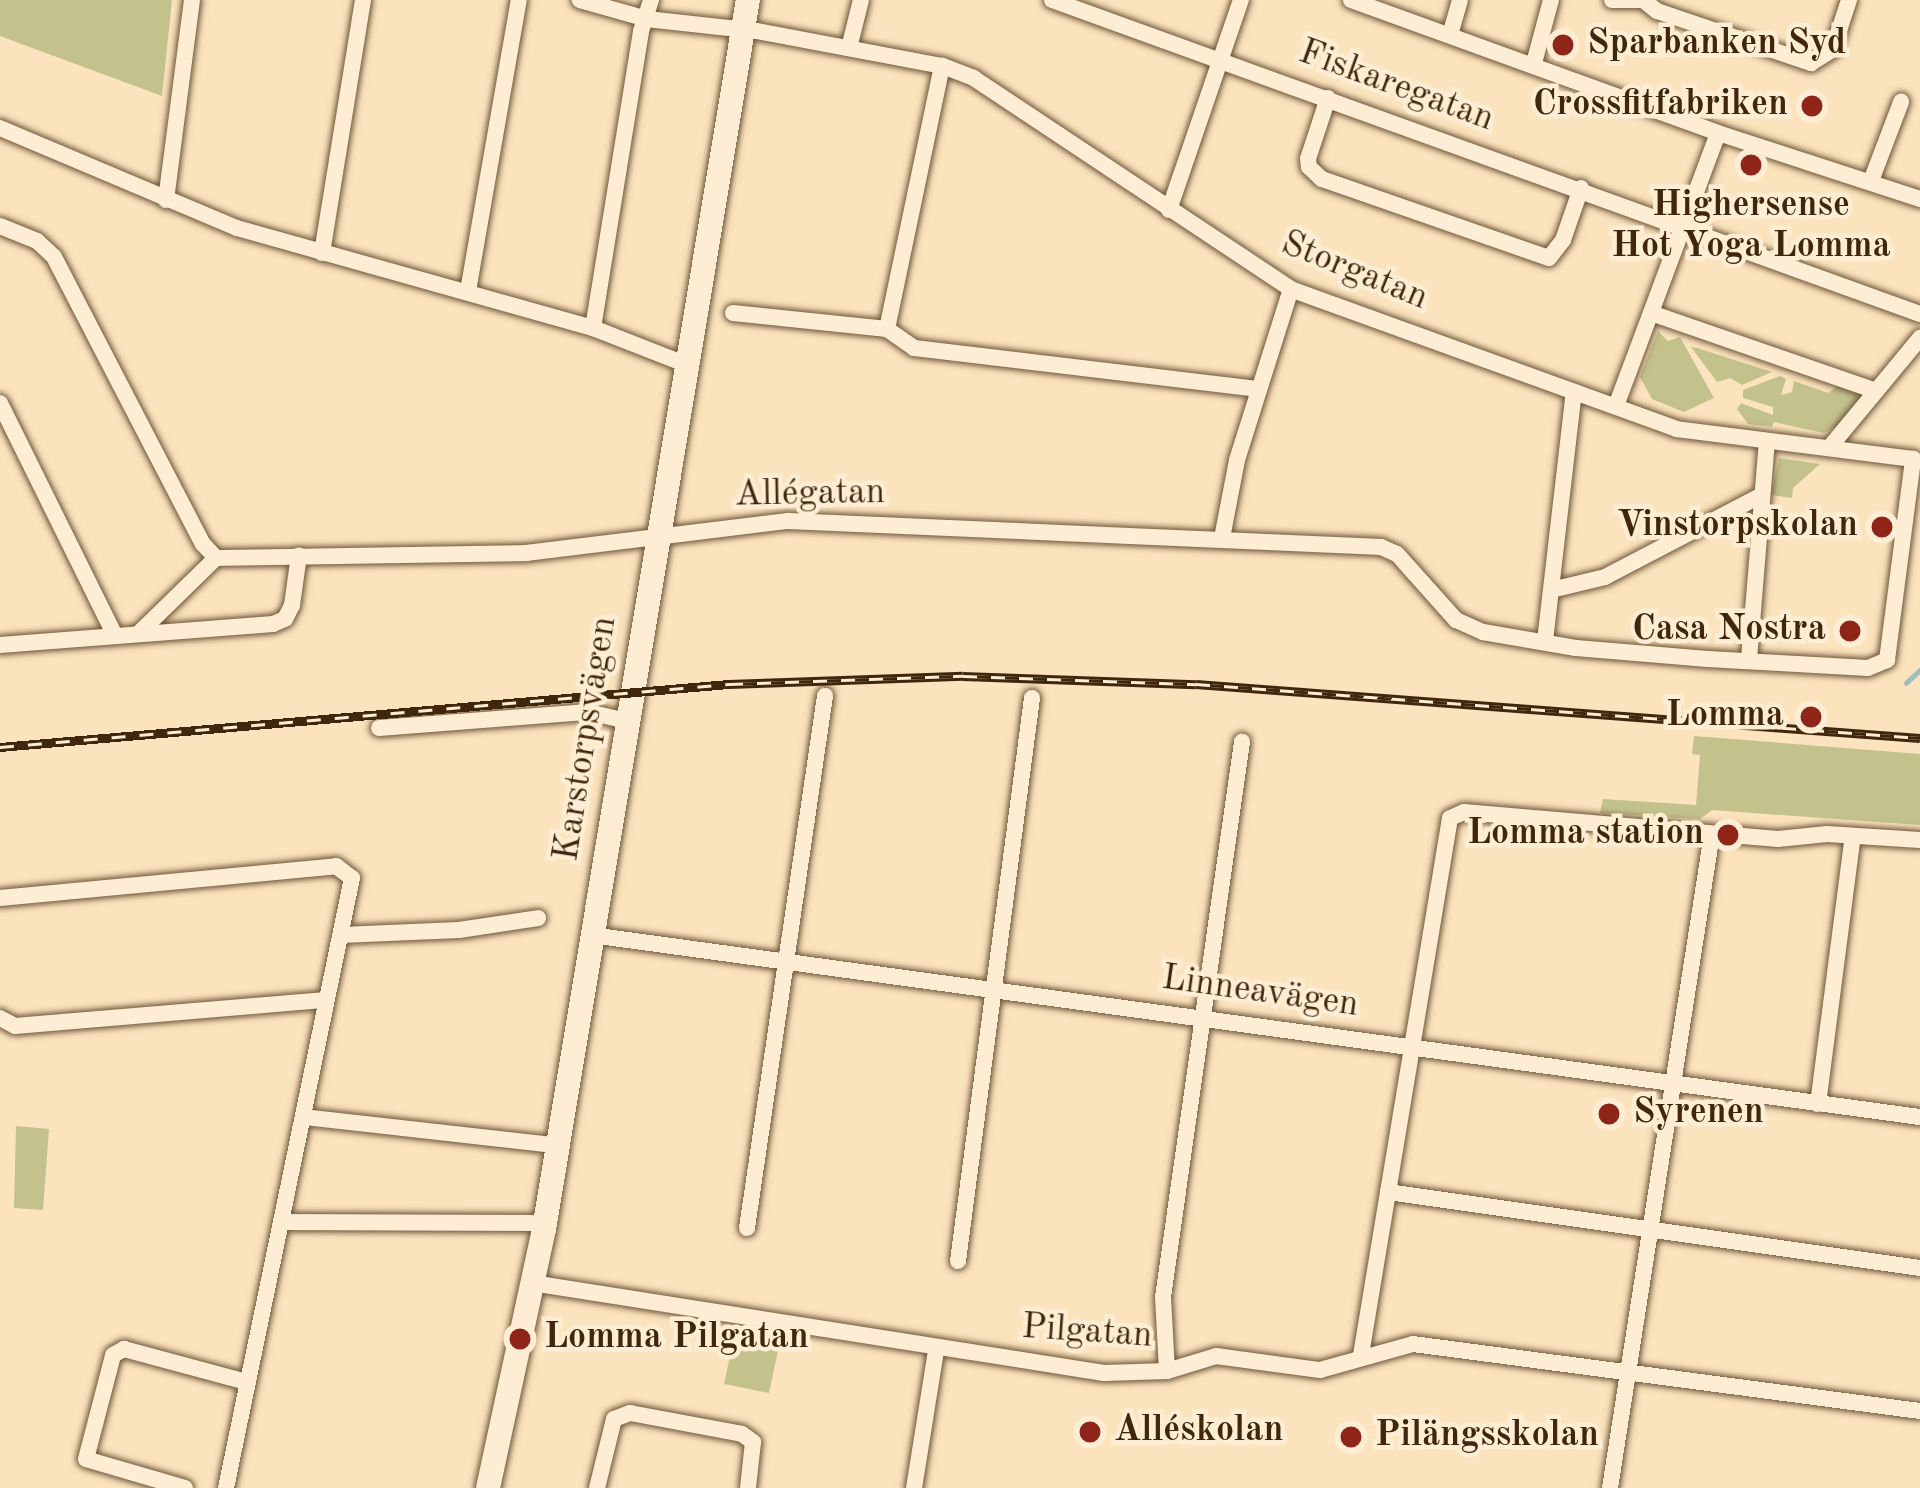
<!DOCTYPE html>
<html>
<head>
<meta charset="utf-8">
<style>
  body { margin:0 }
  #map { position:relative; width:1920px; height:1488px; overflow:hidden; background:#fbe3bd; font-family:"Old Standard TT",serif }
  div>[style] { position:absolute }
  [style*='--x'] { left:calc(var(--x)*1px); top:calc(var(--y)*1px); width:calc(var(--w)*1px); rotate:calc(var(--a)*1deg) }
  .green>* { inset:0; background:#c3c28d }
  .stream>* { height:4.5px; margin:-2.25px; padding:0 2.25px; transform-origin:2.25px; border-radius:2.25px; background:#a0bdb8 }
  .roads { filter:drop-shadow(0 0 3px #6e5538) drop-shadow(0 0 3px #6e5538) }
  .street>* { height:16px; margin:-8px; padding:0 8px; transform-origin:8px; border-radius:8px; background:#fcedd4 }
  .secondary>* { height:24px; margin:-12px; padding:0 12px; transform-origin:12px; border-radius:12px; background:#fcedd4 }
  .rail>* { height:9px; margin-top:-4.5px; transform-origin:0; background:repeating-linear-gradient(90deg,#fcedd4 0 14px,#3f260c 0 28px); box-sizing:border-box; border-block:3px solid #3f260c }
  .dots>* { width:33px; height:33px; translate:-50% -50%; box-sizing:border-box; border:6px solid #fcedd4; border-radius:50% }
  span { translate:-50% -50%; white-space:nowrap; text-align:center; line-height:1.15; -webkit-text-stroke:9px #fcedd4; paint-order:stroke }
  .poi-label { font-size:36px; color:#3f260c; font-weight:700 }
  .left { translate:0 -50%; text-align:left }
  .right { translate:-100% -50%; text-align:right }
  .street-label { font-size:36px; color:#3f260c }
</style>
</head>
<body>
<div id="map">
  <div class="green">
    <div style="clip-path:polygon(0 0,172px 0,162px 96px,0 36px)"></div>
    <div style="clip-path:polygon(1658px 331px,1668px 341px,1680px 337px,1714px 398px,1684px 412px,1652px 399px,1640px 377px)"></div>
    <div style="clip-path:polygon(1691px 347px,1697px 348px,1772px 372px,1742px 385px,1730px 378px,1717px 382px)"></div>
    <div style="clip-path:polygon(1780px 376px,1786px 379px,1781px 395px,1792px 392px,1794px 381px,1828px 393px,1839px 385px,1863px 392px,1863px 399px,1842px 423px,1824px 433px,1774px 422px,1772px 427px,1748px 424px,1737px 409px,1741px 403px,1773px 415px,1773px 407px,1743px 398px,1743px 390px)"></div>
    <div style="clip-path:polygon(1779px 458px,1820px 464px,1793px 488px,1792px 498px,1771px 495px)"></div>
    <div style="clip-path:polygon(1694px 736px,1920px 754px,1920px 825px,1712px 810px,1700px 819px,1600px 813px,1603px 799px,1696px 805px,1700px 755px,1692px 754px)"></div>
    <div style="clip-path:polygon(16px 1126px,49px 1129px,43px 1210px,14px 1208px)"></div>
    <div style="clip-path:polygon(734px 1337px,779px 1346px,769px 1393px,724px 1384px)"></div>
  </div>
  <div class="stream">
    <div style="--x:1906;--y:683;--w:19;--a:-43"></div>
  </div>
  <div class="roads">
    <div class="street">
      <div style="--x:1052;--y:0;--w:923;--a:19.89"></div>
      <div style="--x:1351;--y:0;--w:390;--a:19.9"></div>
      <div style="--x:1718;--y:133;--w:213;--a:18.1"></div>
      <div style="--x:1612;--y:0;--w:29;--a:0"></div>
      <div style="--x:1643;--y:0;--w:18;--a:38"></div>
      <div style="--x:1657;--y:11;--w:163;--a:18.7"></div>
      <div style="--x:1811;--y:63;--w:26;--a:-32"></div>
      <div style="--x:1833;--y:49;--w:52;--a:-71.9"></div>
      <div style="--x:1450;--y:35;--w:36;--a:-74"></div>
      <div style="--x:849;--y:48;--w:49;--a:-76"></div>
      <div style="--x:1534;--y:63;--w:65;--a:-74.9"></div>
      <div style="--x:1328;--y:98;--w:64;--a:108.2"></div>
      <div style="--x:1308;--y:159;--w:8;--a:83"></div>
      <div style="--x:1309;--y:167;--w:18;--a:43"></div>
      <div style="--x:1322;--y:179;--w:240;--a:19.2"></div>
      <div style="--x:1549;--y:258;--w:23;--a:-52"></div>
      <div style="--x:1563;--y:240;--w:55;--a:-70.9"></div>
      <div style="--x:0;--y:128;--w:257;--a:22.9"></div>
      <div style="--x:237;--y:228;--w:370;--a:15.7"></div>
      <div style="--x:593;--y:328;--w:99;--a:21.4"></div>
      <div style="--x:1871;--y:181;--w:85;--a:-69.2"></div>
      <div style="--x:166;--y:200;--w:202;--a:-82.6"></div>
      <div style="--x:1169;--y:210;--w:222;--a:-71.1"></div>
      <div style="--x:0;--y:226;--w:40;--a:22"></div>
      <div style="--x:37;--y:241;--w:23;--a:43"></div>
      <div style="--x:54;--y:257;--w:323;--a:62.6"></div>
      <div style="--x:203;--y:544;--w:19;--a:47"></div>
      <div style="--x:322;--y:253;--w:256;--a:-80.8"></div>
      <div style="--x:468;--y:291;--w:295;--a:-80.1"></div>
      <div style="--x:733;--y:313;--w:155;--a:5.9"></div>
      <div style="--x:887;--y:329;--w:33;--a:35"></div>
      <div style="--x:914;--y:348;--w:346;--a:6.8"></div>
      <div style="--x:1651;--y:313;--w:238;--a:19.1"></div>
      <div style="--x:593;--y:328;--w:301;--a:-80.8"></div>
      <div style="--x:641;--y:31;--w:33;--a:-72"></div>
      <div style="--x:887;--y:329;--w:269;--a:-78.2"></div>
      <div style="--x:0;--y:403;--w:260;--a:63.7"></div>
      <div style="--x:1616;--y:406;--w:291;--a:-69.5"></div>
      <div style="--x:1829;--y:448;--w:143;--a:-50.4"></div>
      <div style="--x:1222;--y:538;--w:79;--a:-79.1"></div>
      <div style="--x:1237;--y:460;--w:179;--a:-72.5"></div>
      <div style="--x:1551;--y:590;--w:56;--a:-13.5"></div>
      <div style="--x:1605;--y:577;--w:177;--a:-27.6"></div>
      <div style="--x:138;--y:634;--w:109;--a:-44.3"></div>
      <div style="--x:216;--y:558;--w:310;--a:-0.9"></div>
      <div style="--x:526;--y:553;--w:264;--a:-7"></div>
      <div style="--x:788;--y:521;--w:594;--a:2.51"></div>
      <div style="--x:1381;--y:547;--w:17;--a:24"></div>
      <div style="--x:1397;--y:554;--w:89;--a:48.2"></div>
      <div style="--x:1456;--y:620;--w:30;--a:24"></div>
      <div style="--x:1483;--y:632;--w:94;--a:9.8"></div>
      <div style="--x:1576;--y:648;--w:132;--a:4.8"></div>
      <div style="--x:1708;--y:659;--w:160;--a:3.2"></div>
      <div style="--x:1868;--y:668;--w:21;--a:-23"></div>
      <div style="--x:1887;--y:660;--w:203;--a:-82.6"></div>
      <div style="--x:1913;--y:459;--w:238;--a:-172.8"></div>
      <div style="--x:1677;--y:429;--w:411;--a:-160.1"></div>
      <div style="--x:1291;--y:289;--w:381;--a:-146.4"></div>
      <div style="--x:974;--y:78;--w:34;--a:-159"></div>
      <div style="--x:942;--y:66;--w:189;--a:-169.3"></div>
      <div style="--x:756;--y:31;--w:110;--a:-173.7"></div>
      <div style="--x:647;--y:19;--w:70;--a:-164.2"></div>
      <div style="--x:1545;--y:641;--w:251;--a:-83.4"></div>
      <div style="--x:0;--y:645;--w:274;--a:-4.4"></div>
      <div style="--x:273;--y:624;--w:13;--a:-23"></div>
      <div style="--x:285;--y:619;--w:16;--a:-63"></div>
      <div style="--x:292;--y:605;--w:50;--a:-82"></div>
      <div style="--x:1749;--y:659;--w:218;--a:-85.3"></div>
      <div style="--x:379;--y:728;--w:210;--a:-4.4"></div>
      <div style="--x:588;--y:712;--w:39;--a:13"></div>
      <div style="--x:0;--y:898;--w:338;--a:-5.4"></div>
      <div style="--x:336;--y:866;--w:20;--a:37"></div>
      <div style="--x:352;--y:878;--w:623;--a:101.67"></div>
      <div style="--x:341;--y:935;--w:118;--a:-2.4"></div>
      <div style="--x:459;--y:930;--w:80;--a:-8.6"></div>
      <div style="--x:591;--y:935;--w:1341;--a:7.8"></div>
      <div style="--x:0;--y:1018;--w:17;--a:28"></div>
      <div style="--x:15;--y:1026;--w:312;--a:-4.8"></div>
      <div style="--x:1818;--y:1104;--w:270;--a:-82.6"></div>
      <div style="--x:304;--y:1117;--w:244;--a:6.4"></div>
      <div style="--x:1388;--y:1192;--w:537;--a:8.13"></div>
      <div style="--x:281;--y:1222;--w:251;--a:0.2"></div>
      <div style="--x:747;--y:1228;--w:538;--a:-81.66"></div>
      <div style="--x:958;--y:1261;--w:568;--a:-82.51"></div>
      <div style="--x:532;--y:1283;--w:579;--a:8.94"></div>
      <div style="--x:1104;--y:1373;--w:63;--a:-1.8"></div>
      <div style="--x:1167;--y:1371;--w:51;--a:-17"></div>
      <div style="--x:1216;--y:1356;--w:105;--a:7.7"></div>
      <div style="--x:1320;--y:1370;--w:97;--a:-15.6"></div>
      <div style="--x:1413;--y:1344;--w:511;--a:7.53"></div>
      <div style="--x:1361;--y:1355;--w:544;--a:-80.59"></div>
      <div style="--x:1450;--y:818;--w:15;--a:-23"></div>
      <div style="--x:1464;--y:812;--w:315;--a:4.9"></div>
      <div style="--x:1778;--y:839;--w:49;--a:-5.8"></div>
      <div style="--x:1827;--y:834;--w:93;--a:3.7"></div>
      <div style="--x:1167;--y:1371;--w:74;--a:-93.1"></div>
      <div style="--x:1163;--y:1297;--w:561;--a:-81.9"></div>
      <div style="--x:185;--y:1488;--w:103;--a:-163.7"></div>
      <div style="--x:86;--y:1459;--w:107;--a:-75.4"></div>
      <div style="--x:113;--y:1355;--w:13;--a:-29"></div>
      <div style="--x:124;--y:1349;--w:126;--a:15.1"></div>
      <div style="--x:597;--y:1488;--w:71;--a:-76.2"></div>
      <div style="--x:614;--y:1419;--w:17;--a:-21"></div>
      <div style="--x:630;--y:1413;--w:114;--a:10.6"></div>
      <div style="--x:742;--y:1434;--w:14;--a:36"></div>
      <div style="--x:753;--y:1442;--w:46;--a:96.2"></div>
      <div style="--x:914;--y:1488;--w:140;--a:-80.9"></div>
      <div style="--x:1610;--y:1488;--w:662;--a:-81.14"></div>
    </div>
    <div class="secondary">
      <div style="--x:488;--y:1488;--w:265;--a:-77.8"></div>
      <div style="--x:544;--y:1229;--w:1246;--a:-80.58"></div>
    </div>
  </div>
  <div class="rail">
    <div style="--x:0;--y:747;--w:732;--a:-4.94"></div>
    <div style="--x:729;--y:684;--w:234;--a:-2"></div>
    <div style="--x:963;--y:676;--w:233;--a:2"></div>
    <div style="--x:1196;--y:684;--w:726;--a:4.27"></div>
  </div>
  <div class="dots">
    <div style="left:1563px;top:45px;background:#8f2418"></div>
    <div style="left:1812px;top:106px;background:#8f2418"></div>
    <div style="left:1751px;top:165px;background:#8f2418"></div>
    <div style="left:1882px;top:527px;background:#8f2418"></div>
    <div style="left:1850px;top:631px;background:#8f2418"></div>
    <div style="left:1811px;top:717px;background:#8f2418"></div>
    <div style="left:1728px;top:835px;background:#8f2418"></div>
    <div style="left:1609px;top:1114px;background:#8f2418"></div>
    <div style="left:520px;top:1339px;background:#8f2418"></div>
    <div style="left:1090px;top:1432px;background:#8f2418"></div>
    <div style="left:1351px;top:1437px;background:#8f2418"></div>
  </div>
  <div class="poi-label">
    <span class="left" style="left:1587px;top:45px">Sparbanken Syd</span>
    <span class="right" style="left:1788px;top:106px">Crossfitfabriken</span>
    <span style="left:1751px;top:227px">Highersense<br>Hot Yoga Lomma</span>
    <span class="right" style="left:1858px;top:527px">Vinstorpskolan</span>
    <span class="right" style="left:1826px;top:631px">Casa Nostra</span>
    <span class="right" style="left:1784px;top:717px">Lomma</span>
    <span class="right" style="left:1704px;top:835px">Lomma station</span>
    <span class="left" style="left:1633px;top:1114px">Syrenen</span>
    <span class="left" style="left:544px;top:1339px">Lomma Pilgatan</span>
    <span class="left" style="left:1114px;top:1432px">Alléskolan</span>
    <span class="left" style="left:1375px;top:1437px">Pilängsskolan</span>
  </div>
  <div class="street-label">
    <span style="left:1396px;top:87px;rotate:20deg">Fiskaregatan</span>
    <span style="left:1354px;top:272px;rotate:22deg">Storgatan</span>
    <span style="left:810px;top:495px;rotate:-1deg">Allégatan</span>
    <span style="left:587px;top:739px;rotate:-81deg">Karstorpsvägen</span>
    <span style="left:1260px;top:993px;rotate:8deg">Linneavägen</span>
    <span style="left:1087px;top:1333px;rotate:4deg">Pilgatan</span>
  </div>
</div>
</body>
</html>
